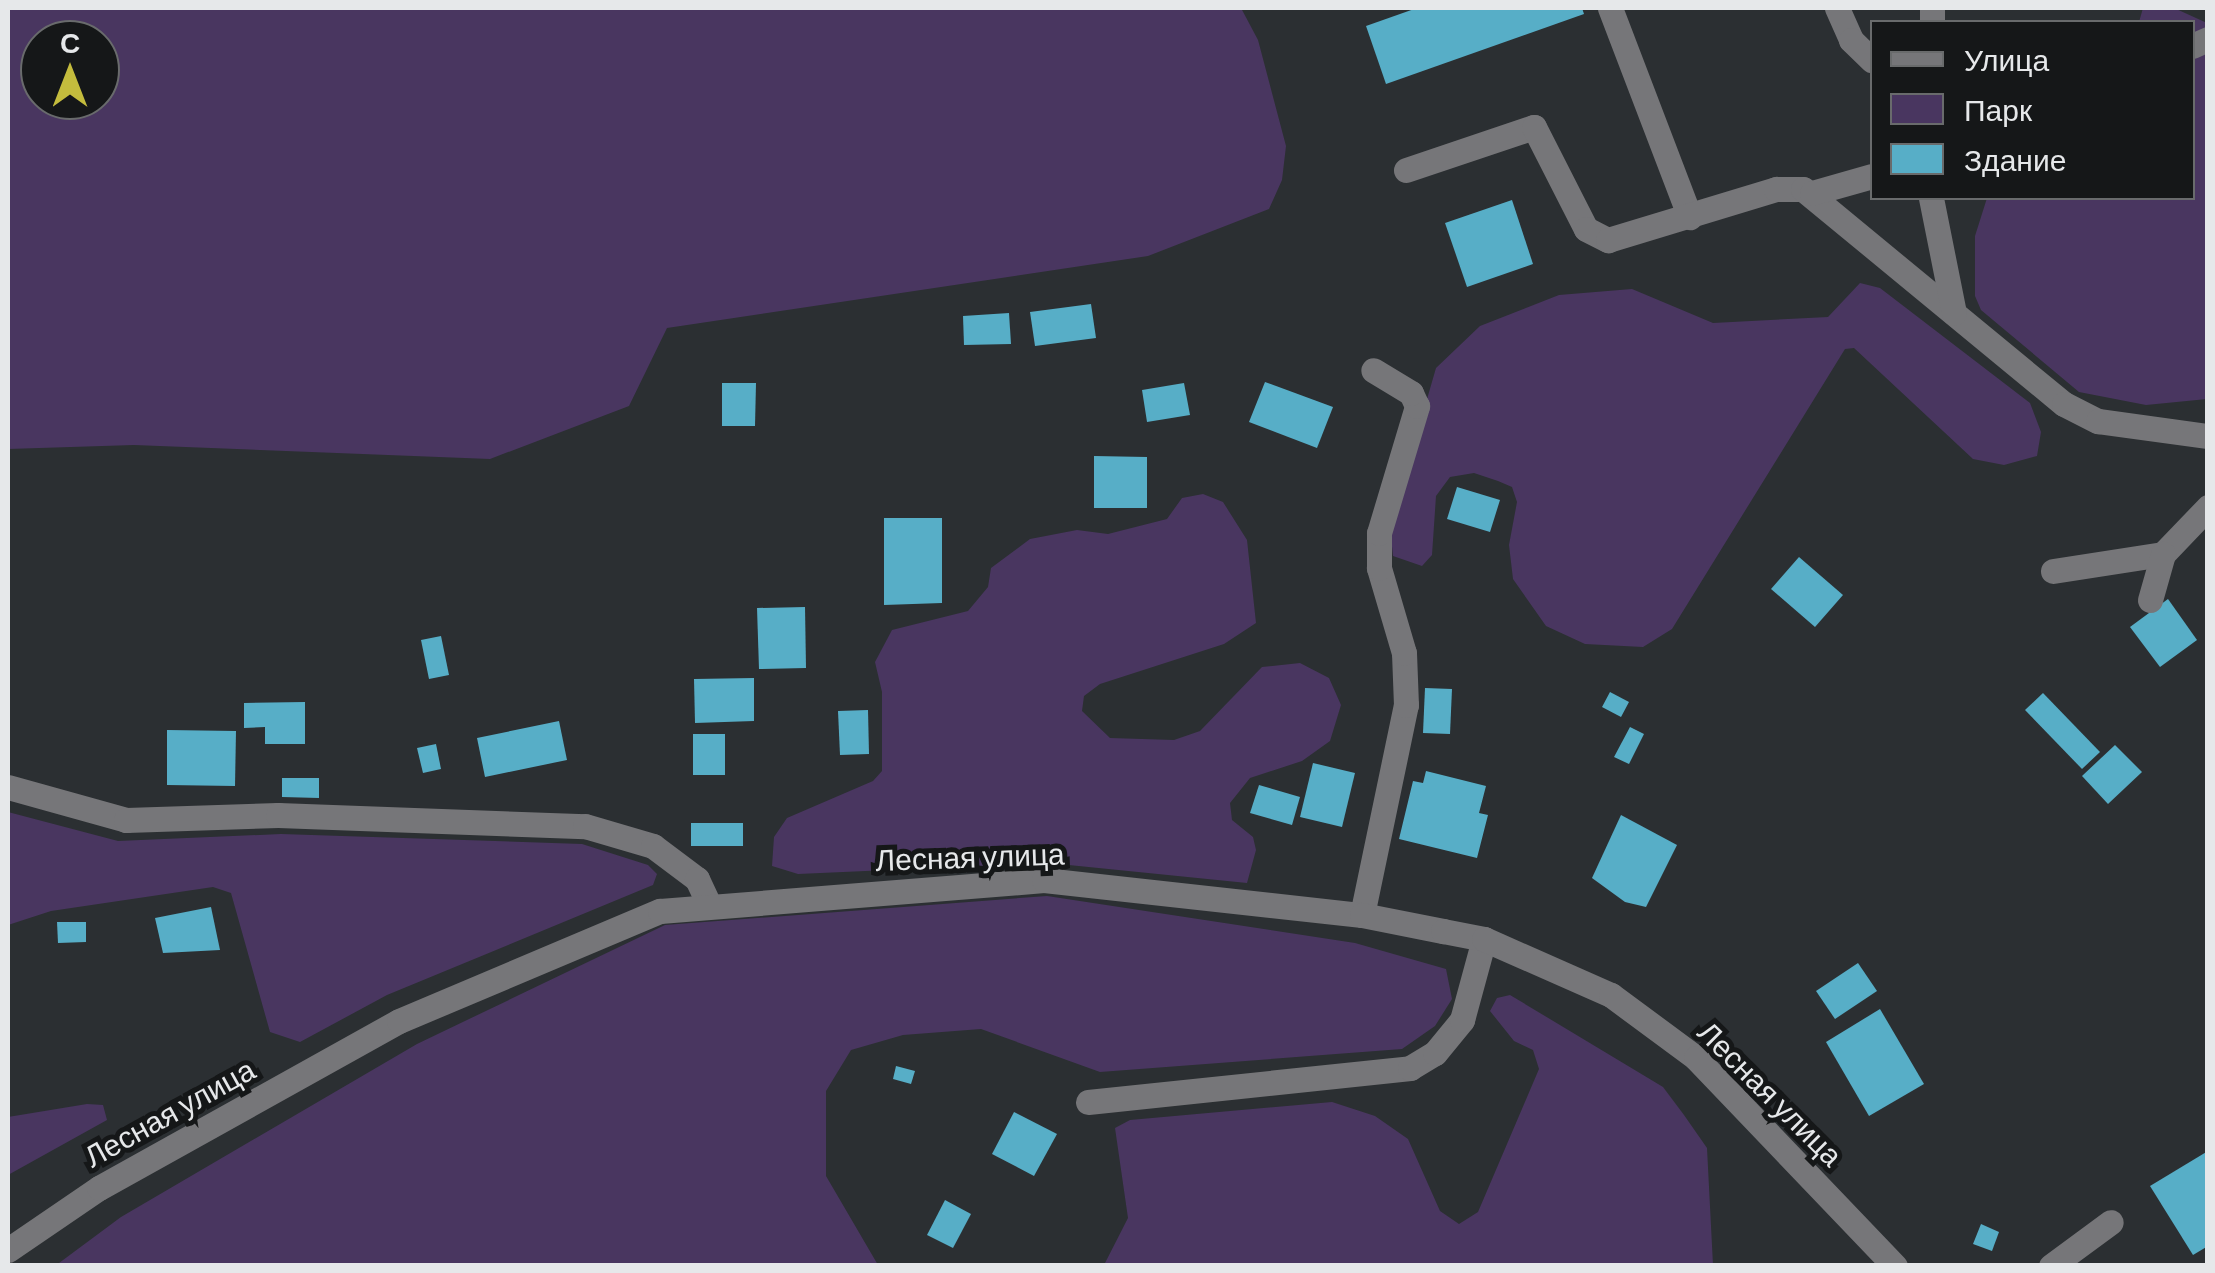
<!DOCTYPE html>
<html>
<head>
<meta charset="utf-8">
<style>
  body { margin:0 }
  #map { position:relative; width:2215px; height:1273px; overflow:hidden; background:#2b2f32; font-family:Barlow,sans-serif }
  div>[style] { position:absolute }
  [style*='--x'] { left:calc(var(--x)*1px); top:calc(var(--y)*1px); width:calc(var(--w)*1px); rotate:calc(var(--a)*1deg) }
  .green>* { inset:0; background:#493660 }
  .building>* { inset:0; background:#57aec7 }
  .minor>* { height:25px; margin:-12.5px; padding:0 12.5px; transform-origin:12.5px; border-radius:12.5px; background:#767679 }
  span { translate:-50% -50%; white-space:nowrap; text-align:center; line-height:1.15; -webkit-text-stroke:10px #151718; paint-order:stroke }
  .street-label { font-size:30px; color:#e6e8ea }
  .frame { position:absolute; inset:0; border:10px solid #e6e8ea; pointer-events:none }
  .legend { position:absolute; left:1870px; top:20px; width:325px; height:180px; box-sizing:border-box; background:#151718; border:2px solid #696b6c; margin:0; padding:12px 18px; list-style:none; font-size:30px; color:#e6e8ea }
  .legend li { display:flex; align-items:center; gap:20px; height:50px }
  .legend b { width:50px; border:2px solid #696b6c }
  .north { position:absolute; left:20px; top:20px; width:100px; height:100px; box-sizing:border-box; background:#151718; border:2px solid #696b6c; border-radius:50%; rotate:0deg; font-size:28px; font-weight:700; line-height:40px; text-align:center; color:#e6e8ea }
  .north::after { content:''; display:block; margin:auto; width:35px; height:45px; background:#c4bc3d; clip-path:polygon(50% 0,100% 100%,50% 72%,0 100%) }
</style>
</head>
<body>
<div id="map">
  <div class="green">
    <div style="clip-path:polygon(evenodd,8px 8px,1241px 8px,1258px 40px,1286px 146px,1282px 180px,1269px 209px,1148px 256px,667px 328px,629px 406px,490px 459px,134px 445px,8px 449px,8px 8px,100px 40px,100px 100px,40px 100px,40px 40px,100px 40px)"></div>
    <div style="clip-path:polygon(2143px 8px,2174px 8px,2207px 23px,2207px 399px,2146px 405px,2079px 392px,1981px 310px,1975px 296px,1975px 236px,1987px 198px,2192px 198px,2192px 22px,2139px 22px)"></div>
    <div style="clip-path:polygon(1860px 283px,1880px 288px,2030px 403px,2041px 432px,2037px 456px,2004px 465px,1973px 459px,1854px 348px,1845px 349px,1672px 629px,1643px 647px,1585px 644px,1546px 626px,1513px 579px,1509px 545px,1517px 502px,1512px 487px,1498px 481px,1474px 473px,1450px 477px,1436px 496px,1432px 555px,1422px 566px,1393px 556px,1390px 527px,1436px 368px,1480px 326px,1559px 295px,1632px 289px,1713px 323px,1828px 317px)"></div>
    <div style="clip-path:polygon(1203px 494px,1223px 502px,1247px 540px,1256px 623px,1224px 644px,1100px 684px,1084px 696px,1082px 711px,1110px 738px,1174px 740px,1200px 731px,1262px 667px,1300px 663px,1329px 678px,1341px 705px,1330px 741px,1302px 761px,1250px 778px,1230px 803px,1232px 820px,1253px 837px,1256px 850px,1247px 883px,1049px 863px,798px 874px,772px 866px,774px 837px,787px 818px,873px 781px,882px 771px,882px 692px,875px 662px,892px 630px,968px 611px,988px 587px,991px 568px,1030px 539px,1077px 530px,1108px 534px,1167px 519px,1182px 498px)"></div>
    <div style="clip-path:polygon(8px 812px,118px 841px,281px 834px,582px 844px,648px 865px,657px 874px,653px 885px,387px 995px,300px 1042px,270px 1032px,231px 893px,213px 887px,51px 911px,8px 925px)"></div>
    <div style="clip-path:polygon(1047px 896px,1355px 943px,1446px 969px,1452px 999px,1435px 1026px,1402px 1049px,1100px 1072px,981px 1029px,903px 1035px,851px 1050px,826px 1091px,826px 1176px,878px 1265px,55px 1266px,121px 1217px,417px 1044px,665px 925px)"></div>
    <div style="clip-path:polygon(1510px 995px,1663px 1087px,1684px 1115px,1707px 1148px,1713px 1265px,1104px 1265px,1128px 1218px,1115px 1128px,1130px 1120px,1332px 1102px,1375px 1116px,1408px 1139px,1440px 1211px,1459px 1224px,1478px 1212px,1539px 1069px,1533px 1050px,1514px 1041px,1490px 1011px,1497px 998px)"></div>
    <div style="clip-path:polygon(87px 1104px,103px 1105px,107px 1120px,8px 1175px,8px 1117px)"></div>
  </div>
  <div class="building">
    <div style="clip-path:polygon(1417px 8px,1582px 8px,1584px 14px,1386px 84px,1366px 26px)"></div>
    <div style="clip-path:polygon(1512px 200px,1533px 264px,1467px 287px,1445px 223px)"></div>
    <div style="clip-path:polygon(1091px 304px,1096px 338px,1035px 346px,1030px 312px)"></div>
    <div style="clip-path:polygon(1009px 313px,1011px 344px,964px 345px,963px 316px)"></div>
    <div style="clip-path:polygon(1265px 382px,1333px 407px,1317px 448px,1249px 422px)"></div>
    <div style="clip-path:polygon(722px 383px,756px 383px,755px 426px,722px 426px)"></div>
    <div style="clip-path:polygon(1184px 383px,1190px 415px,1147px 422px,1142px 390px)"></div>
    <div style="clip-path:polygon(1094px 456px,1147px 457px,1147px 508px,1094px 508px)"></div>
    <div style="clip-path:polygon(1457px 487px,1500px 500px,1490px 532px,1447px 519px)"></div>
    <div style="clip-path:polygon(884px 518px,942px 518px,942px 603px,884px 605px)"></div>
    <div style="clip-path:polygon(1799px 557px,1843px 595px,1815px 627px,1771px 589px)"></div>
    <div style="clip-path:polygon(2168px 599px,2197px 640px,2160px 667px,2130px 627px)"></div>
    <div style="clip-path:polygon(805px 607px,806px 668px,759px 669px,757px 608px)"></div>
    <div style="clip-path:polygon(441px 636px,449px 675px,429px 679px,421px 640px)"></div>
    <div style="clip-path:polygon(754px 678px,754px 721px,695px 723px,694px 679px)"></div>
    <div style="clip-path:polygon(1425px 688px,1452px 689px,1450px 734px,1423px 733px)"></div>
    <div style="clip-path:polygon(1610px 692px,1629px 702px,1621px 717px,1602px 707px)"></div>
    <div style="clip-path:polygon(2043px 693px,2100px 752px,2082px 769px,2025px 710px)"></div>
    <div style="clip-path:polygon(305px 702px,305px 744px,265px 744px,265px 727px,244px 728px,244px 703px)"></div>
    <div style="clip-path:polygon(868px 710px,869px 754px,840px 755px,838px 711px)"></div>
    <div style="clip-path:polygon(559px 721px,567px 760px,485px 777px,477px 738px)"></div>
    <div style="clip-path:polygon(1630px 727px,1644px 734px,1629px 764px,1614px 757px)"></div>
    <div style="clip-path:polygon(167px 730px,236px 731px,235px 786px,167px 785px)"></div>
    <div style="clip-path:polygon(693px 734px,725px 734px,725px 775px,693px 775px)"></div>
    <div style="clip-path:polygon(436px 744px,441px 769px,423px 773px,417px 748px)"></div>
    <div style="clip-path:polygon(2115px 745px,2142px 772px,2108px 804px,2082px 776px)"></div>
    <div style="clip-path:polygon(1313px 763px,1355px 773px,1342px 827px,1300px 817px)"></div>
    <div style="clip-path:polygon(1426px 771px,1486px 786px,1479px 813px,1488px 815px,1477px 858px,1399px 839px,1413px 781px,1423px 783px)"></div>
    <div style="clip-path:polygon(282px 778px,319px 778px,319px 798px,282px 797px)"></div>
    <div style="clip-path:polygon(1259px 785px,1300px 797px,1292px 825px,1250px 813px)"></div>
    <div style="clip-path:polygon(1621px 815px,1677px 845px,1646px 907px,1625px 902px,1592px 878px)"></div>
    <div style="clip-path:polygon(691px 823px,743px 823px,743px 846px,691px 846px)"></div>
    <div style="clip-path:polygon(211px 907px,220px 950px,163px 953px,155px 918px)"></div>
    <div style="clip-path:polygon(57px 922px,86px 922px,86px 942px,58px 943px)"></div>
    <div style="clip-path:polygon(1858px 963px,1877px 991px,1835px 1019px,1816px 991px)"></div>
    <div style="clip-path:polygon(1880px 1009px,1924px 1084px,1869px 1116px,1826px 1042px)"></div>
    <div style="clip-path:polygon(896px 1066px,915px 1071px,911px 1084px,893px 1079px)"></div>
    <div style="clip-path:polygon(1014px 1112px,1057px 1134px,1034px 1176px,992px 1154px)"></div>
    <div style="clip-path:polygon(2208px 1151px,2208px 1246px,2193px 1255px,2150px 1186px)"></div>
    <div style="clip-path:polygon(945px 1200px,971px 1214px,953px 1248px,927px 1235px)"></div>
    <div style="clip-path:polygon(1981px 1224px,1999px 1232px,1992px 1251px,1973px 1244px)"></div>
  </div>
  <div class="minor">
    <div style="--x:1610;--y:8;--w:224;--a:69.1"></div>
    <div style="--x:1837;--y:8;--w:35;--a:66"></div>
    <div style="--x:1851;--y:40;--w:29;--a:44"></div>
    <div style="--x:1932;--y:22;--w:14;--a:-90"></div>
    <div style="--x:2192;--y:46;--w:17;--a:-24"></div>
    <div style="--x:1406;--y:170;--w:135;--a:-18.6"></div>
    <div style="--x:1534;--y:127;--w:114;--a:63"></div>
    <div style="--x:1586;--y:229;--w:25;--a:27"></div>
    <div style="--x:1608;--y:240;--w:176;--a:-16.9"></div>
    <div style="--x:1776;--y:189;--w:27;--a:0"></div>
    <div style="--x:1803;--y:189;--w:338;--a:39.5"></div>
    <div style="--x:2064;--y:404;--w:38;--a:27"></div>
    <div style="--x:2098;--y:421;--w:111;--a:7.8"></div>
    <div style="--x:1812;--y:193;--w:62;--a:-15.8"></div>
    <div style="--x:1931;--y:198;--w:117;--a:78.7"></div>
    <div style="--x:2053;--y:571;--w:111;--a:-8.8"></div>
    <div style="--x:2163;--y:554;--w:65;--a:-46.2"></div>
    <div style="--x:2150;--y:600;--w:48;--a:-74.2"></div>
    <div style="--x:8;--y:787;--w:123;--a:15.6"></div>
    <div style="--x:126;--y:820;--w:152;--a:-1.9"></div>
    <div style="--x:278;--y:815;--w:307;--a:2.1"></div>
    <div style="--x:585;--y:826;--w:71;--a:16.4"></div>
    <div style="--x:653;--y:846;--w:55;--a:36.9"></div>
    <div style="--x:697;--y:879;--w:26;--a:65"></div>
    <div style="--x:1362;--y:915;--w:215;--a:-78.2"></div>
    <div style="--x:1406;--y:705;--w:52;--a:-92.2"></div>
    <div style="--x:1404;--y:653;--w:89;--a:-106.4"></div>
    <div style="--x:1379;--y:568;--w:35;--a:-90"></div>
    <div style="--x:1379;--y:533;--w:133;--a:-73.3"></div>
    <div style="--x:1417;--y:406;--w:14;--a:-115"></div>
    <div style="--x:1411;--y:393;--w:44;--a:-148.8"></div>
    <div style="--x:1088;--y:1102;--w:324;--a:-6"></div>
    <div style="--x:1410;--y:1068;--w:29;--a:-31"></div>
    <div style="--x:1435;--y:1053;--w:43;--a:-50.7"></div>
    <div style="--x:1462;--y:1020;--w:84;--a:-74.8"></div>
    <div style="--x:8;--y:1250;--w:110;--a:-34.3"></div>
    <div style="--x:99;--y:1188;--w:343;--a:-29.1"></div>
    <div style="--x:399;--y:1021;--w:283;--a:-22.9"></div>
    <div style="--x:660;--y:911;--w:385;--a:-4.6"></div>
    <div style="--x:1044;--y:880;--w:320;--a:6.3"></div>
    <div style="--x:1362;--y:915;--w:83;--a:11.2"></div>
    <div style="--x:1443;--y:931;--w:42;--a:11"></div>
    <div style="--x:1484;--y:939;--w:139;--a:23.8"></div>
    <div style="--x:1611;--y:995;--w:106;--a:36.5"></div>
    <div style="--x:1696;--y:1058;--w:288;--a:46.3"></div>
    <div style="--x:2051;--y:1266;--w:74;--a:-36.3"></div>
  </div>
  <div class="street-label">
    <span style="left:970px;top:856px;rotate:-2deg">Лесная улица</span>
    <span style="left:1771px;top:1093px;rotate:45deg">Лесная улица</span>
    <span style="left:169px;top:1112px;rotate:-29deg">Лесная улица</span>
  </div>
  <div class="frame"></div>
  <ul class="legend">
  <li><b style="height:12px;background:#767679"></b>Улица</li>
  <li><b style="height:28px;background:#493660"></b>Парк</li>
  <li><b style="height:28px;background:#57aec7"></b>Здание</li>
  </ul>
  <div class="north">С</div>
</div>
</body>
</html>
